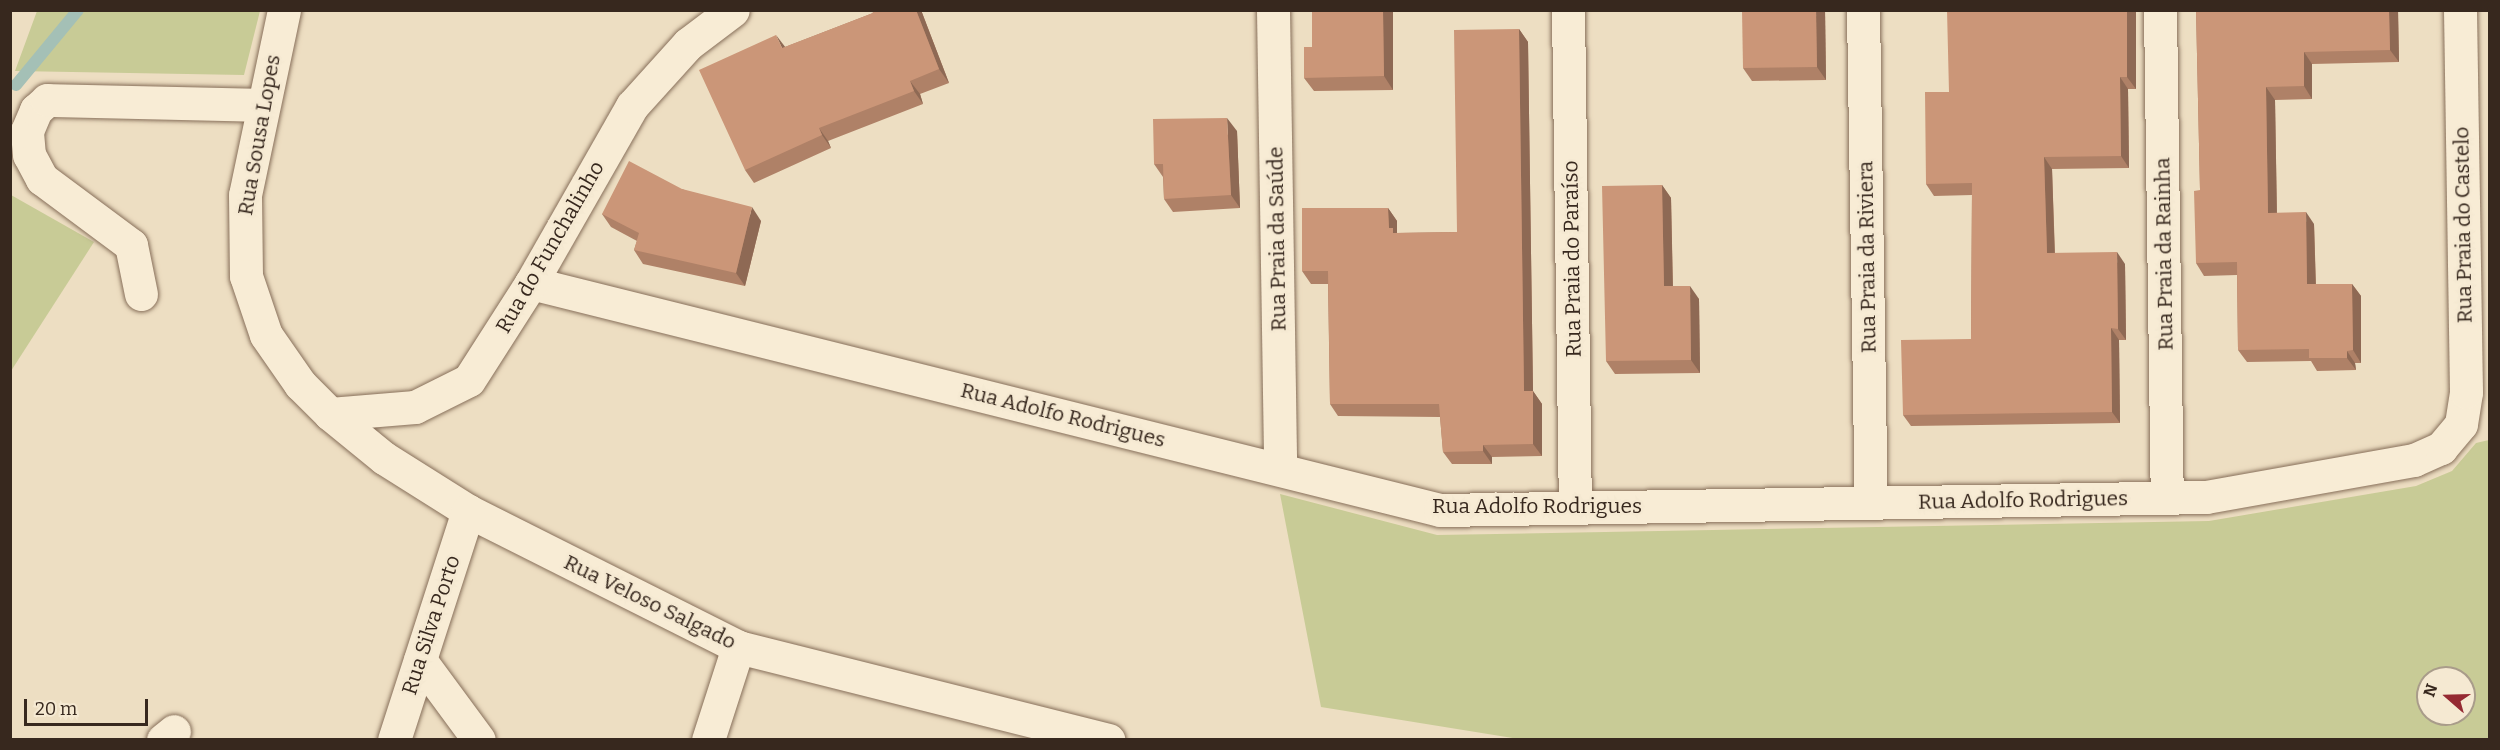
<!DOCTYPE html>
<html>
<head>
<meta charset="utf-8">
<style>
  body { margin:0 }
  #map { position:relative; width:2500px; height:750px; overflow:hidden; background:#eddec2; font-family:Bitter,serif }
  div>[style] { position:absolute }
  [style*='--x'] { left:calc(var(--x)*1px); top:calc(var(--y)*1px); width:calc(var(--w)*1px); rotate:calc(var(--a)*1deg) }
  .green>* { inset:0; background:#c8cb96 }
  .stream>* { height:12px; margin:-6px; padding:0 6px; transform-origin:6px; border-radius:6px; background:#a4c0b6 }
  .roads { filter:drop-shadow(0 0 2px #876f5a) drop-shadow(0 0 2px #876f5a) }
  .minor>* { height:33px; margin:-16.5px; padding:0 16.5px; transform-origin:16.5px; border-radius:16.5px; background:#f8ecd5 }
  .wall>* { inset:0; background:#af8167 }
  .shaded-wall>* { inset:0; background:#8e6954 }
  .building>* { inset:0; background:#cb9678 }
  span { translate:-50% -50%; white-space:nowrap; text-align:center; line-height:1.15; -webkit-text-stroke:5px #f5e9d2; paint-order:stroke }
  .street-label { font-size:21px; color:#37281e }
  .frame { position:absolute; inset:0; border:12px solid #37281e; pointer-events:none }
  .north { position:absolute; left:2416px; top:666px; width:60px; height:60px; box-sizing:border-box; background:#f5e9d2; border:2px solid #a99c8a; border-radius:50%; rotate:290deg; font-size:16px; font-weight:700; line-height:24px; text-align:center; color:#37281e }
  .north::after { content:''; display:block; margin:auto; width:21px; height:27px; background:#952a32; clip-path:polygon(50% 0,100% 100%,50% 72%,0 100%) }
  .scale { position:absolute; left:24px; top:699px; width:124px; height:27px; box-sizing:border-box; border:3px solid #37281e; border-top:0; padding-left:8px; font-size:18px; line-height:21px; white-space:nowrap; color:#37281e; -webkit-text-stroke:4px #f5e9d2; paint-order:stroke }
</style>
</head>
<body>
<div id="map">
  <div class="green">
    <div style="clip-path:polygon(37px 11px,37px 10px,260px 11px,244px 75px,15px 71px)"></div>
    <div style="clip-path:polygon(11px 195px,94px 242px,11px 371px)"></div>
    <div style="clip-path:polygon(evenodd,2489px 440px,2489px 740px,1525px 740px,1321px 707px,1280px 494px,1437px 535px,2209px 521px,2416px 486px,2452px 471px,2476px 443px,2489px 440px,2428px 678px,2464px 678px,2464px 714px,2428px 714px,2428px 678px)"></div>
  </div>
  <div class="stream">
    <div style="--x:16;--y:85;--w:97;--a:-50.4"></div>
  </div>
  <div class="roads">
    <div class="minor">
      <div style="--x:284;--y:10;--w:189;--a:101.9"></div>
      <div style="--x:245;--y:195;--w:81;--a:89.3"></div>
      <div style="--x:246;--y:276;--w:62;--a:71.3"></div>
      <div style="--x:266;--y:335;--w:60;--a:55.2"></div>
      <div style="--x:300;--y:384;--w:42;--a:45"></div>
      <div style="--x:330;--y:414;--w:70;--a:39.2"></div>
      <div style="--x:384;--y:458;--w:99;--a:32.2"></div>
      <div style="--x:468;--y:511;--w:302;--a:26.7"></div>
      <div style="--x:738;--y:647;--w:382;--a:14.1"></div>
      <div style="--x:1273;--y:10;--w:458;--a:89.1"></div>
      <div style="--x:1568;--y:10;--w:498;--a:89.2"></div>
      <div style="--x:1863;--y:10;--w:493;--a:89.1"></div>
      <div style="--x:2160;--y:10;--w:488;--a:89.2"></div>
      <div style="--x:531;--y:283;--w:937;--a:14.02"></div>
      <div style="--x:1440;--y:510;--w:766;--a:-0.97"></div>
      <div style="--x:2206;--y:497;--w:211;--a:-10.1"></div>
      <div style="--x:2414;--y:460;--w:30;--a:-24"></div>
      <div style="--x:2441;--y:448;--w:31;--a:-50"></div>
      <div style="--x:2461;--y:424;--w:32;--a:-81"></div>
      <div style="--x:2466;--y:392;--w:382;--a:-90.9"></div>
      <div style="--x:141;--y:294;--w:50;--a:-101.5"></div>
      <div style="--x:131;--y:245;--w:111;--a:-143.4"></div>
      <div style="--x:42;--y:179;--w:27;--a:-118"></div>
      <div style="--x:29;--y:155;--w:24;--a:-95"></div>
      <div style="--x:27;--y:131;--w:23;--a:-67"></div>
      <div style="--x:36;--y:110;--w:15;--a:-42"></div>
      <div style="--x:47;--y:100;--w:214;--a:1.3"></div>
      <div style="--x:330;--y:414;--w:85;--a:-4.7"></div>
      <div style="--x:415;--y:407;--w:60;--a:-26.6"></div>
      <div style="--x:469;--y:380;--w:115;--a:-57.4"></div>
      <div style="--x:531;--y:283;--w:204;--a:-60.3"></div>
      <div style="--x:632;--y:106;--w:84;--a:-47.9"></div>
      <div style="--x:688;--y:44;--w:56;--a:-37.1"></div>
      <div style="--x:420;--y:660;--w:99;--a:53.6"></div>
      <div style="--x:163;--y:740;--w:14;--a:-39"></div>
      <div style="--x:394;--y:740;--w:241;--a:-72.1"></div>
      <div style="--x:708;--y:740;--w:98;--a:-72.1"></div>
    </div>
  </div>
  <div class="wall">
    <div style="clip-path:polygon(872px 10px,921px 10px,949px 83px,920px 94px,923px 104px,828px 141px,831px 148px,754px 183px,745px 170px,785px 47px,873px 13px)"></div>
    <div style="clip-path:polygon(1312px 10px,1393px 10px,1393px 90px,1314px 91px,1304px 78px,1312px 47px)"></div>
    <div style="clip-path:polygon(1825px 10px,1826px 80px,1752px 81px,1743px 68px)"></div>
    <div style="clip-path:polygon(2136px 10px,2136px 89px,2128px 89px,2129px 168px,2052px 169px,2055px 253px,2125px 264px,2126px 340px,2119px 340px,2120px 423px,1911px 426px,1903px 415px,1971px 339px,1972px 195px,1934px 196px,1926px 184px,1949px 92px)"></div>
    <div style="clip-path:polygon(2196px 10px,2398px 10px,2399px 62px,2312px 64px,2312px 99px,2275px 100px,2277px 213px,2314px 224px,2316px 284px,2352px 284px,2361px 296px,2361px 363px,2355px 363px,2356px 370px,2317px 371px,2311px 361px,2247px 362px,2238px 350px,2237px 275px,2204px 276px,2196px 263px,2200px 190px)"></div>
    <div style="clip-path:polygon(1519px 29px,1528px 42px,1533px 391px,1542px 404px,1542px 456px,1492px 457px,1492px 464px,1452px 464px,1443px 452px,1440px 417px,1338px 416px,1330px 404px,1328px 284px,1311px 284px,1302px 271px,1388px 208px,1397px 221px,1397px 233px,1457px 232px)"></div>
    <div style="clip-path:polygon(1237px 131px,1240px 208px,1173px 212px,1164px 199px,1163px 177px,1154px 164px)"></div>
    <div style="clip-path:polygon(1662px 185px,1671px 198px,1673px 286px,1699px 299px,1700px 373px,1615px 374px,1606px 361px)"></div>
    <div style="clip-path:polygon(682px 189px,761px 221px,745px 286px,643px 264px,634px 250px,637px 241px,611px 227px,602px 214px)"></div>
  </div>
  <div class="shaded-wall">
    <div style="clip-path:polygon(916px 10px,921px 10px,949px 83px,939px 69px)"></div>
    <div style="clip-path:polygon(1383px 10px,1393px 10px,1393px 90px,1384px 76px)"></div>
    <div style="clip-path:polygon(1816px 10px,1825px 10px,1826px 80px,1817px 67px)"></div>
    <div style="clip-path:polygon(2127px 10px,2136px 10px,2136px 89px,2127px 77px)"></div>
    <div style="clip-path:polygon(2389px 10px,2398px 10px,2399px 62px,2390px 50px)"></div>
    <div style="clip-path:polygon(1519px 29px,1528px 42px,1533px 391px,1542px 404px,1542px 456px,1533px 444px,1524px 391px)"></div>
    <div style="clip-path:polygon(776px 35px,786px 48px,782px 48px)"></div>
    <div style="clip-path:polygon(2304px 52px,2312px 64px,2312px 99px,2304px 86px)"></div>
    <div style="clip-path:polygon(2120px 77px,2128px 89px,2129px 168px,2121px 156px)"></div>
    <div style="clip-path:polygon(910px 81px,920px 94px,923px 104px,914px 91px)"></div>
    <div style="clip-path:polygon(2266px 87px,2275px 100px,2277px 226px,2268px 213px)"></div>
    <div style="clip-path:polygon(1227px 118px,1237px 131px,1240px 208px,1231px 195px)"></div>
    <div style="clip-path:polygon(819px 128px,828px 141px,831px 148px,822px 135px)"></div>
    <div style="clip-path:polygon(2044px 157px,2052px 169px,2055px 265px,2047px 253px)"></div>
    <div style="clip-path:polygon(1662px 185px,1671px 198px,1673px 299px,1664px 286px)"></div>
    <div style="clip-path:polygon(752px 207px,761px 221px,745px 286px,736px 273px)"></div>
    <div style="clip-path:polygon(1388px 208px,1397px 221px,1397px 235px,1402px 246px,1389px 228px)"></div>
    <div style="clip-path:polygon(2306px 212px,2314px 224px,2316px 297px,2307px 284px)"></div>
    <div style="clip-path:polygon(2117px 252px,2125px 264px,2126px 340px,2118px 329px)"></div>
    <div style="clip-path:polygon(2352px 284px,2361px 296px,2361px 363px,2353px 350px)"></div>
    <div style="clip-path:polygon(1690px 286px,1699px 299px,1700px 373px,1691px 360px)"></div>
    <div style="clip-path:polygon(2111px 328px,2119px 340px,2120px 423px,2112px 412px)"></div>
    <div style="clip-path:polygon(2347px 351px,2355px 363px,2356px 370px,2347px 358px)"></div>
    <div style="clip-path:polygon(1483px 445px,1492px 457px,1492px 464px,1483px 451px)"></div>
  </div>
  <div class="building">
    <div style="clip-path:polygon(872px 10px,916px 10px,939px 69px,910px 81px,914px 91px,819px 128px,822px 135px,745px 170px,699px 70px,776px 35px,782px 48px,873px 13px)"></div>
    <div style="clip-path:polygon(1312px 10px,1383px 10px,1384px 76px,1304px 78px,1304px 47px,1312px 47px)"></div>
    <div style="clip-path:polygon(1742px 10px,1816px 10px,1817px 67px,1743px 68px)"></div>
    <div style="clip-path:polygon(1947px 10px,2127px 10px,2127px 77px,2120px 77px,2121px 156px,2044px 157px,2047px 253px,2117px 252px,2118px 329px,2111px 328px,2112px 412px,1903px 415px,1901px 340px,1971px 339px,1972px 183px,1926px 184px,1925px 92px,1949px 92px)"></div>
    <div style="clip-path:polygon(2196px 10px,2389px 10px,2390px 50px,2304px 52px,2304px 86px,2266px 87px,2268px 213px,2306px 212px,2307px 284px,2352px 284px,2353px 350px,2347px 351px,2347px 358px,2309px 358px,2309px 349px,2238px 350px,2237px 262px,2196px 263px,2194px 191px,2200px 190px)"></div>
    <div style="clip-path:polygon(1519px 29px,1524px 391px,1533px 391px,1533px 444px,1483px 445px,1483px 451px,1443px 452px,1439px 404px,1330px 404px,1328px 271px,1302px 271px,1302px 208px,1388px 208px,1389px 228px,1393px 228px,1393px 233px,1457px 232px,1454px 30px)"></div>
    <div style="clip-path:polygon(1227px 118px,1231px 195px,1164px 199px,1163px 164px,1154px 164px,1153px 119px)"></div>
    <div style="clip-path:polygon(629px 161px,682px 189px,752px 207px,736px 273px,634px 250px,639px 233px,602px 214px)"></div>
    <div style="clip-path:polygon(1662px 185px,1664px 286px,1690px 286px,1691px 360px,1606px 361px,1602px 186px)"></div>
  </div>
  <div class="street-label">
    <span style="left:259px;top:135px;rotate:-80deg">Rua Sousa Lopes</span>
    <span style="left:2463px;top:225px;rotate:-91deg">Rua Praia do Castelo</span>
    <span style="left:1277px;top:239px;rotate:-91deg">Rua Praia da Saúde</span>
    <span style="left:550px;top:247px;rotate:-60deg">Rua do Funchalinho</span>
    <span style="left:2164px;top:254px;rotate:-91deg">Rua Praia da Rainha</span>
    <span style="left:1867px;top:257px;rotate:-91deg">Rua Praia da Riviera</span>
    <span style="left:1572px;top:259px;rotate:-91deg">Rua Praia do Paraíso</span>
    <span style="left:1063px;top:415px;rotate:14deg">Rua Adolfo Rodrigues</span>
    <span style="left:2023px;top:500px;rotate:-1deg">Rua Adolfo Rodrigues</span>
    <span style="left:1537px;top:506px">Rua Adolfo Rodrigues</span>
    <span style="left:650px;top:602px;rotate:26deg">Rua Veloso Salgado</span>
    <span style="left:431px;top:625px;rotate:-72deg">Rua Silva Porto</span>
  </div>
  <div class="frame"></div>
  <div class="north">N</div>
  <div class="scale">20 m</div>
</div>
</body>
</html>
